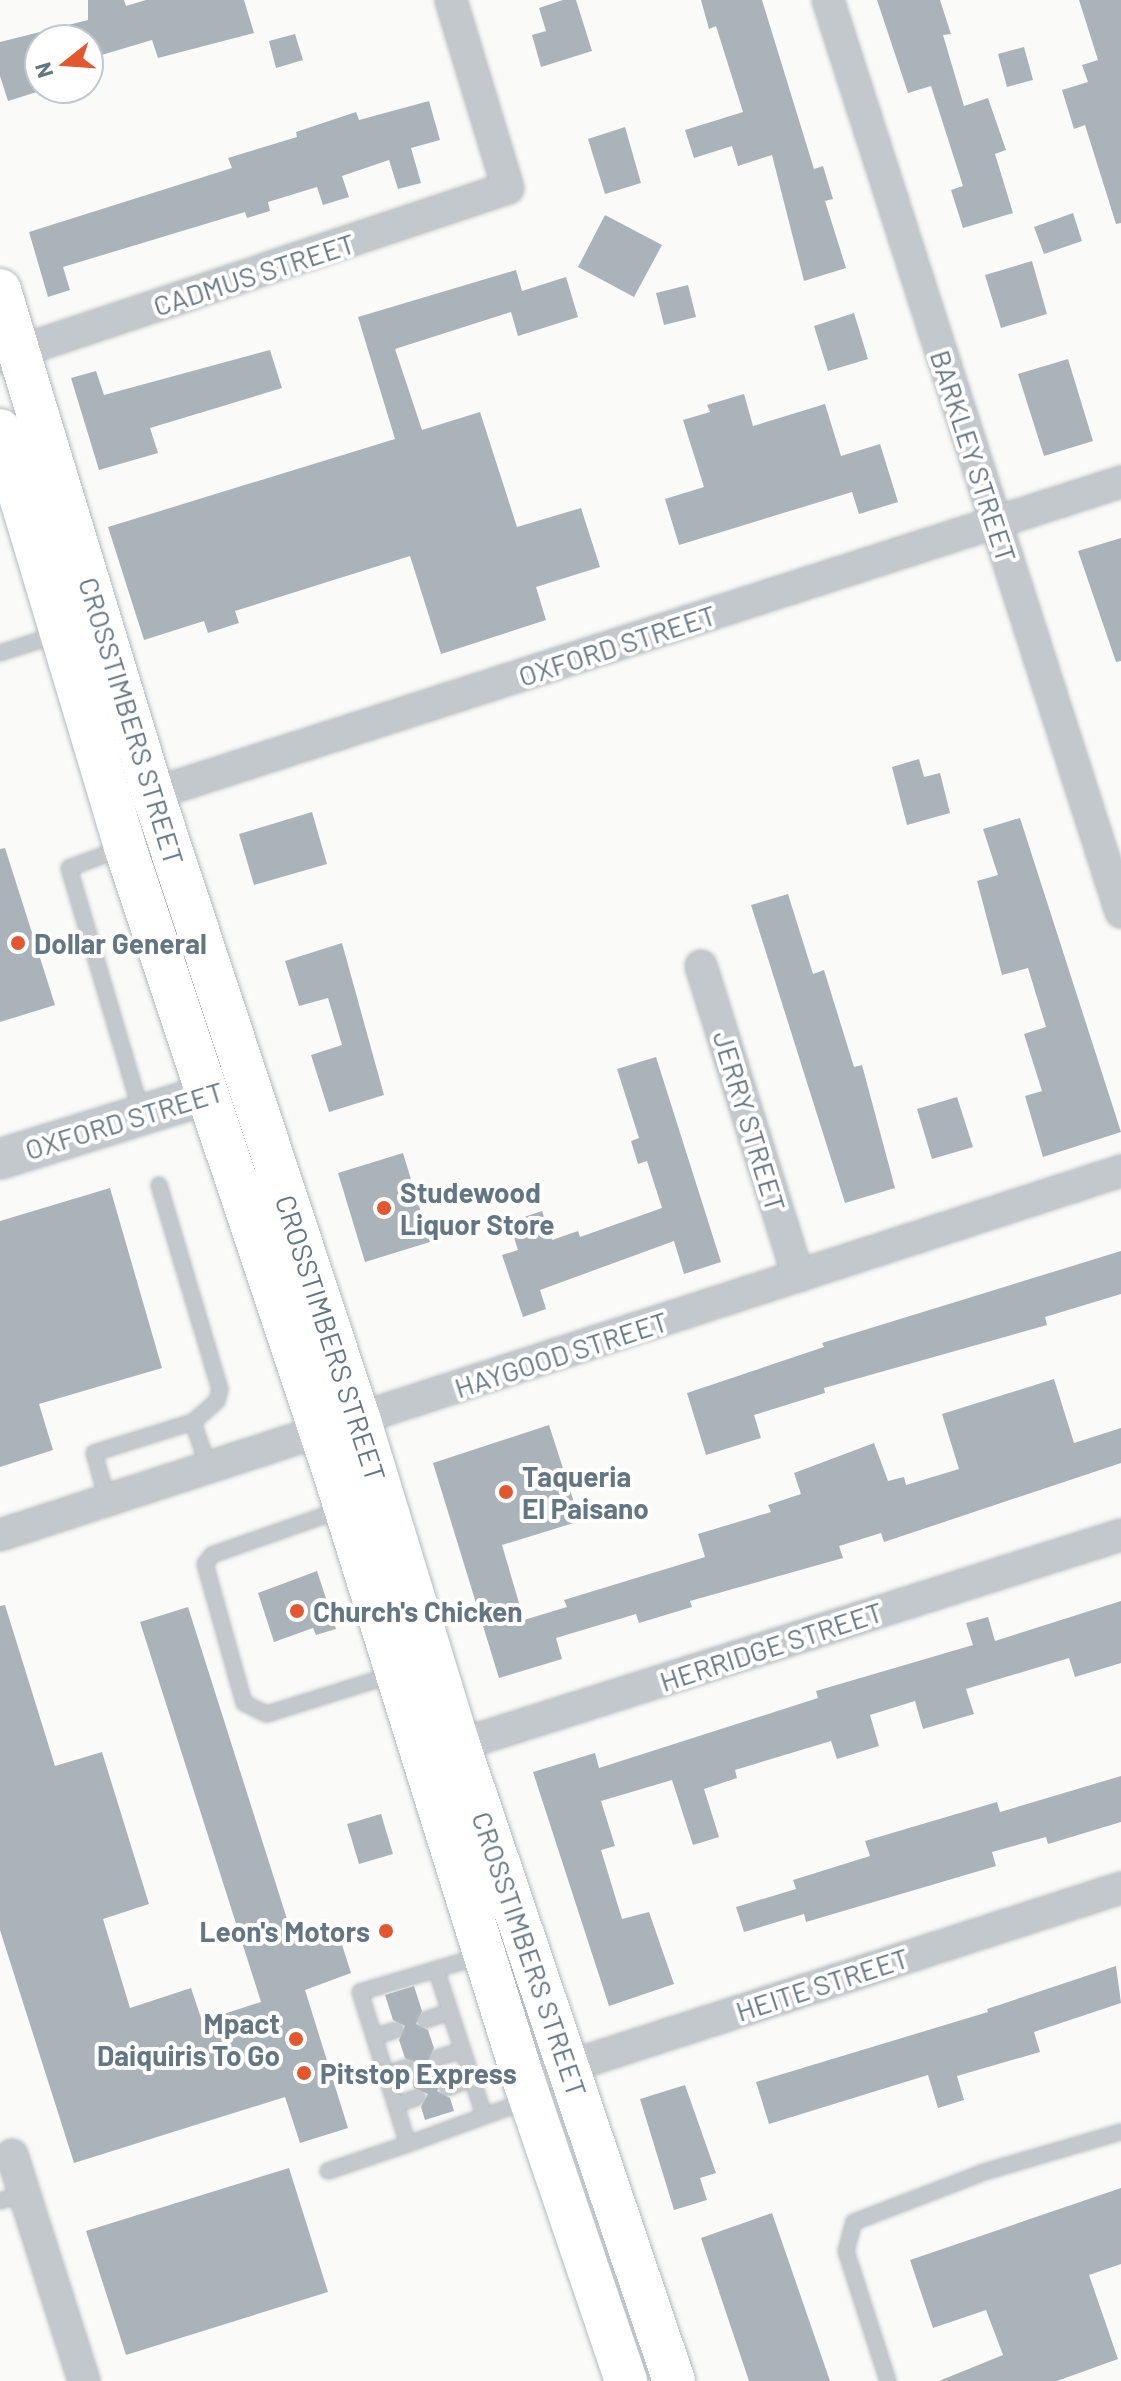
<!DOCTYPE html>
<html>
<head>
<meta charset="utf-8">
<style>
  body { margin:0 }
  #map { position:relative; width:1121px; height:2381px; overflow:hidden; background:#fafaf8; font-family:Barlow,sans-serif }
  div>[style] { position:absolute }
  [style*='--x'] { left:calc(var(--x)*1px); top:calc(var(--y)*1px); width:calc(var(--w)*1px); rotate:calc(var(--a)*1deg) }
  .building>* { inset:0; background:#aab3b9 }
  .roads { filter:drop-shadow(0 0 2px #b3babf) drop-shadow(0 0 2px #b3babf) }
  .service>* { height:14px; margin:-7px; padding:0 7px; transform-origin:7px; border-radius:7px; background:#c3c8cc }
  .minor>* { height:30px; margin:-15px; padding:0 15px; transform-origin:15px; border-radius:15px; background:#c3c8cc }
  .tertiary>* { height:38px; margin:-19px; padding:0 19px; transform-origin:19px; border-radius:19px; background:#c3c8cc }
  .secondary>* { height:42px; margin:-21px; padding:0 21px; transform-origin:21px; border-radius:21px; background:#fff }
  .dots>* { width:22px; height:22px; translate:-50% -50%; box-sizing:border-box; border:4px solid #fff; border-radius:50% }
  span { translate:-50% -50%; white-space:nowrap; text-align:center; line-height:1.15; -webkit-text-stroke:8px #fff; paint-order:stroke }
  .street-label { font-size:28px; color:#657683 }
  .poi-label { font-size:28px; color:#657683; font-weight:700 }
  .left { translate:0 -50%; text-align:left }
  .right { translate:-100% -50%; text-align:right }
  .north { position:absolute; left:24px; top:24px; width:80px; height:80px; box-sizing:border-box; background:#fff; border:2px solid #c1c8cd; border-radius:50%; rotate:253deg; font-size:22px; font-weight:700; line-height:32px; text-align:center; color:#657683 }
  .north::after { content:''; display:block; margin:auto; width:28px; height:36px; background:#e4572e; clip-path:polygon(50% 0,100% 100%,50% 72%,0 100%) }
</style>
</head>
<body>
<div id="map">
  <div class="building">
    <div style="clip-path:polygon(88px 0,124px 0,126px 6px,146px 0,244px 0,254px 33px,158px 58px,152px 40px,88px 59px,88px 40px,40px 36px,40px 91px,8px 101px,0 76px,0 42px,88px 20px)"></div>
    <div style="clip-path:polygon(563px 0,576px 0,592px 51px,541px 67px,532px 35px,546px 31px,539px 8px)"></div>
    <div style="clip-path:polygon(701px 0,762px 0,814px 169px,823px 166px,833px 199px,825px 201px,846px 268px,804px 281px,772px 155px,738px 166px,732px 146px,694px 158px,685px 130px,743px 112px,716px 26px,709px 29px)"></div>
    <div style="clip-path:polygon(877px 0,940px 0,951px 34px,943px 35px,964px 106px,988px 98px,1006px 150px,995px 154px,1013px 213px,963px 228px,951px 190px,963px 186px,931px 86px,908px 93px)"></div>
    <div style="clip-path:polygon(1079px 0,1121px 0,1121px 223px,1116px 224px,1085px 125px,1074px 129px,1062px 90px,1088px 82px,1082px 65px,1098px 60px)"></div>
    <div style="clip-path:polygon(295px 34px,303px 60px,276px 68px,269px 41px)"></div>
    <div style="clip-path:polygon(1024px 47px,1033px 80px,1007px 87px,998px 54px)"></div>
    <div style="clip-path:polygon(429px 101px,440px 140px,411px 148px,421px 183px,398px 189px,389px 160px,342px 176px,349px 197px,323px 205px,317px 187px,268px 202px,270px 211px,247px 218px,245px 212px,63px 267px,70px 290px,48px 297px,29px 232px,232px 168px,228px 158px,297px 137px,296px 132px,356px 112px,359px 120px)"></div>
    <div style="clip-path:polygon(625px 127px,641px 183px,605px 194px,588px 139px)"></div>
    <div style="clip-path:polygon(1073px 213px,1082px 241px,1044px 254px,1034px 227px)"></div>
    <div style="clip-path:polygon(605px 215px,662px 245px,634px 297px,578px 267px)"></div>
    <div style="clip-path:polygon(1032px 261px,1047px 314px,1001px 328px,985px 275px)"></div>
    <div style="clip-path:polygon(516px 270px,522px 291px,566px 277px,578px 317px,518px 336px,511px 312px,395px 349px,422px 430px,480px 412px,517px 527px,581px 508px,600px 567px,536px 587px,546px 620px,441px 654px,410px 556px,235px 611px,239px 623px,208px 633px,204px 621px,144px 640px,108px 527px,395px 439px,358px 317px)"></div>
    <div style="clip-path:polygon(688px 285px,696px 317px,664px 325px,656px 293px)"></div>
    <div style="clip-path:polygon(854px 313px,868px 359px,828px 371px,814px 326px)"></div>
    <div style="clip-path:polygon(270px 350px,282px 388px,150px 428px,158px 453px,99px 470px,71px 378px,96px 371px,104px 395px)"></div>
    <div style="clip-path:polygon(1068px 359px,1093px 441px,1044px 456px,1018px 374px)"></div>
    <div style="clip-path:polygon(744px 394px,753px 426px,825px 404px,841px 456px,880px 444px,898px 502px,859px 514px,852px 492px,679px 545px,665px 499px,704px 487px,683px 420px,710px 412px,707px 405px)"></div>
    <div style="clip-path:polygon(1121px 538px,1121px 661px,1116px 662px,1078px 551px)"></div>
    <div style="clip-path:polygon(919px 759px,924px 777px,940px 773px,950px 813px,907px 825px,892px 767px)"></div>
    <div style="clip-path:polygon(312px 812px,327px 864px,254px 885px,239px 834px)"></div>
    <div style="clip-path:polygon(1020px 818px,1121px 1132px,1043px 1157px,1025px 1096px,1042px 1091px,1024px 1034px,1046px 1027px,1028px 968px,1002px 975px,977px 881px,998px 875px,983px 829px)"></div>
    <div style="clip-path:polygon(5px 848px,55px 1005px,0 1022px,0 849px)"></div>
    <div style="clip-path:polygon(788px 894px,813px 974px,824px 970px,854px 1067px,862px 1065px,895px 1188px,845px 1203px,751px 905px)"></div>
    <div style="clip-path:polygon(342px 943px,384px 1095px,329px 1112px,311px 1055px,342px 1045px,328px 998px,299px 1006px,285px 961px)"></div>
    <div style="clip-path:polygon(656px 1057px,721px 1262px,684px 1274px,674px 1241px,540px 1290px,546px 1309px,523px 1317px,502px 1255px,518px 1250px,509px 1222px,542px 1211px,552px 1240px,578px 1231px,580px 1237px,662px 1208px,647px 1161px,638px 1164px,631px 1141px,639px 1138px,617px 1069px)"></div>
    <div style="clip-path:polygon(957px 1097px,973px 1147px,932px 1159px,917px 1109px)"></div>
    <div style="clip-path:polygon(403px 1153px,430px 1242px,365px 1262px,338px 1173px)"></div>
    <div style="clip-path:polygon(110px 1188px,162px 1368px,39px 1404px,53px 1450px,0 1467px,0 1221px)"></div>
    <div style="clip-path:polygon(1121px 1251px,1121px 1294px,1045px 1317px,1047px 1325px,824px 1388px,825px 1393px,754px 1415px,761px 1438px,706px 1455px,687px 1393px,824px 1347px,822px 1343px)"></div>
    <div style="clip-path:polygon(1054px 1379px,1074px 1443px,1121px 1428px,1121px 1463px,884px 1542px,881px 1533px,839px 1546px,843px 1558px,690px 1601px,692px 1607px,639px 1623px,636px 1614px,556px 1638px,562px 1659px,499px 1678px,433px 1463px,549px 1425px,580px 1521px,502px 1545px,524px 1620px,567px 1607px,564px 1600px,705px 1557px,698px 1534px,771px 1512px,768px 1505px,801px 1494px,794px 1473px,874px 1443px,888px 1481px,904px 1477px,906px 1485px,959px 1469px,942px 1414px)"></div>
    <div style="clip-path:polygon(317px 1571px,336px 1629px,316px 1635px,313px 1628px,274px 1642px,258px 1593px)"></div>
    <div style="clip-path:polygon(1121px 1601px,1121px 1663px,1075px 1677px,1069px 1658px,966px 1689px,974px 1714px,923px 1729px,915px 1701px,870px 1715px,879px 1746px,837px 1759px,831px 1741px,735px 1770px,737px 1778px,704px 1789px,719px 1837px,693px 1845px,672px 1780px,601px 1801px,615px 1846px,601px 1850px,622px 1919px,649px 1912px,674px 1984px,609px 2006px,533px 1772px,595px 1753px,599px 1768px,818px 1698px,816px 1691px,973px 1645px,966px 1623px,988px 1617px,995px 1641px)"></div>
    <div style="clip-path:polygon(5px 1605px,55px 1766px,102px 1752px,149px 1904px,103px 1919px,130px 2008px,191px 1988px,202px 2021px,261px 2002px,140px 1622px,188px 1607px,294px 1941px,337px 1929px,351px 1973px,305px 1990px,348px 2128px,300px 2143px,285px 2097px,74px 2163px,0 1930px,0 1606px)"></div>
    <div style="clip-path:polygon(1121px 1776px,1121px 1822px,1048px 1844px,1046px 1837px,992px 1852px,996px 1866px,806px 1922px,804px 1914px,744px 1932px,736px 1907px,796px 1889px,793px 1880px,870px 1856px,865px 1841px,997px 1802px,1000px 1812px)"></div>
    <div style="clip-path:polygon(381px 1814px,393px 1854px,359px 1864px,347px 1824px)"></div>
    <div style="clip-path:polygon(1116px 1966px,1121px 2003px,1034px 2032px,1040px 2052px,957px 2076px,964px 2100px,938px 2108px,928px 2075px,769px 2124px,756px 2082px,988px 2012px,987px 2009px)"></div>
    <div style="clip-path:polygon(414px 1986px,422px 2011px,416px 2024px,428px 2030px,434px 2048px,428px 2062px,440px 2068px,444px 2079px,437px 2091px,450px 2098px,454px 2111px,425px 2120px,421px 2107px,428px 2094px,414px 2088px,411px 2077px,417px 2063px,405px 2058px,399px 2040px,405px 2026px,393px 2020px,385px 1995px)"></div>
    <div style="clip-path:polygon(685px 2085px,716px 2173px,700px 2178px,707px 2200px,674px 2210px,640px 2099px)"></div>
    <div style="clip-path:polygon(289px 2168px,328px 2292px,126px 2355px,86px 2231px)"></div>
    <div style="clip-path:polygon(1121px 2188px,1121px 2264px,1089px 2275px,1118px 2359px,1057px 2381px,939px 2381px,1003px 2355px,986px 2310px,933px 2328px,910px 2260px)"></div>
    <div style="clip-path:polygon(772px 2213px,830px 2381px,749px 2381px,701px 2238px)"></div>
  </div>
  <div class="roads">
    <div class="service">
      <div style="--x:0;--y:653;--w:59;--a:-17.8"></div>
      <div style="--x:120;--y:849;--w:54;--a:159.6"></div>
      <div style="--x:69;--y:868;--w:257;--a:73.5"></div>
      <div style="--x:159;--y:1185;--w:213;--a:73.4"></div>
      <div style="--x:220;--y:1389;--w:12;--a:104"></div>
      <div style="--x:217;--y:1401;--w:32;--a:139"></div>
      <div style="--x:108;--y:1502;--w:51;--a:-105.9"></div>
      <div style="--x:94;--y:1453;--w:104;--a:-17.4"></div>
      <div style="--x:193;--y:1422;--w:50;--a:71.2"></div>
      <div style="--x:343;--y:1509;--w:139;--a:160.7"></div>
      <div style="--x:212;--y:1555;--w:11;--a:128"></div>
      <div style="--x:205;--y:1564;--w:144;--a:74.3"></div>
      <div style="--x:244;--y:1703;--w:25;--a:26"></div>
      <div style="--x:267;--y:1714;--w:134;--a:-17.4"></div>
      <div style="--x:481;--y:1956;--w:126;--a:163.4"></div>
      <div style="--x:360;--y:1992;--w:159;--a:72.5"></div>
      <div style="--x:408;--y:2144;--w:126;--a:-20"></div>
      <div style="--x:436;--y:1969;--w:154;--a:71.8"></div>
      <div style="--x:425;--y:2020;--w:26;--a:-18"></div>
      <div style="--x:374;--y:2037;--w:23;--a:-18"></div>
      <div style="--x:437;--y:2058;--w:27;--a:-17"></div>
      <div style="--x:386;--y:2074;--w:23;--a:-18"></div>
      <div style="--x:447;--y:2088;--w:27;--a:-20"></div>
      <div style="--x:396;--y:2105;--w:23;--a:-20"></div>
      <div style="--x:328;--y:2171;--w:84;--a:-18.6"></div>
      <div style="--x:0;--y:2201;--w:26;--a:-18"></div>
      <div style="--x:888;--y:2381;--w:137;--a:-107.9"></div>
      <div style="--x:846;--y:2251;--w:30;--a:-75"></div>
      <div style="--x:854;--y:2222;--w:139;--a:-21"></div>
      <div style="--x:984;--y:2172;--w:143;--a:-16.3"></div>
    </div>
    <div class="minor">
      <div style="--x:828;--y:0;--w:958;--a:72.19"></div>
      <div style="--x:2;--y:357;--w:533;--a:-18.47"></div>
      <div style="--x:508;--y:188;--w:196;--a:-106.9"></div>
      <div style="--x:137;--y:799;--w:1034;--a:-17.86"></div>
      <div style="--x:701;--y:966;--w:325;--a:72.6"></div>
      <div style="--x:0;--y:1535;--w:1179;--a:-17.99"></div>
      <div style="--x:440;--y:1751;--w:714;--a:-17.6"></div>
      <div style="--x:524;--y:2081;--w:627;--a:-17.92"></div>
      <div style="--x:12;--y:2155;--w:237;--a:72.3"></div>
    </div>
    <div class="tertiary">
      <div style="--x:0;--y:1159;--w:248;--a:-17.3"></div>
    </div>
    <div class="secondary">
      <div style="--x:0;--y:290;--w:527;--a:73.11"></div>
      <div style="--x:153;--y:794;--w:660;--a:71.73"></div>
      <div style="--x:360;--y:1421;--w:339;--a:73"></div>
      <div style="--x:459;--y:1745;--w:671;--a:71.32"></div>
      <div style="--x:0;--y:430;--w:435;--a:73.3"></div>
      <div style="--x:125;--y:847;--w:660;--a:71.54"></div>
      <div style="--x:334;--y:1473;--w:637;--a:72.65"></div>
      <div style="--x:524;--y:2081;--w:317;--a:71.2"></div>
    </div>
  </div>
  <div class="dots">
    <div style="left:18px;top:943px;background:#e4572e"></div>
    <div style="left:384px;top:1208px;background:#e4572e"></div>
    <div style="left:506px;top:1492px;background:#e4572e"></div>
    <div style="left:297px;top:1611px;background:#e4572e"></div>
    <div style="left:386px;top:1931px;background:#e4572e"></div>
    <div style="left:296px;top:2039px;background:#e4572e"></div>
    <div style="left:304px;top:2073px;background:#e4572e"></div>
  </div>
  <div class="street-label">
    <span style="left:254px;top:274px;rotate:-18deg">CADMUS STREET</span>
    <span style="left:974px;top:456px;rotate:72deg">BARKLEY STREET</span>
    <span style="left:617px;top:645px;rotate:-18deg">OXFORD STREET</span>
    <span style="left:132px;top:721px;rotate:73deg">CROSSTIMBERS STREET</span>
    <span style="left:124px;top:1120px;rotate:-17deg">OXFORD STREET</span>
    <span style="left:750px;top:1121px;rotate:73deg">JERRY STREET</span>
    <span style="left:331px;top:1338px;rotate:72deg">CROSSTIMBERS STREET</span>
    <span style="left:561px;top:1354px;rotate:-18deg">HAYGOOD STREET</span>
    <span style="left:771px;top:1646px;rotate:-18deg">HERRIDGE STREET</span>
    <span style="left:530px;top:1954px;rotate:71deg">CROSSTIMBERS STREET</span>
    <span style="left:822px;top:1984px;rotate:-18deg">HEITE STREET</span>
  </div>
  <div class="poi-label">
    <span class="left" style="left:34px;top:943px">Dollar General</span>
    <span class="left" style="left:400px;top:1208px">Studewood<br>Liquor Store</span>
    <span class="left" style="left:522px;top:1492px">Taqueria<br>El Paisano</span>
    <span class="left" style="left:313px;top:1611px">Church's Chicken</span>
    <span class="right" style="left:370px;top:1931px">Leon's Motors</span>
    <span class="right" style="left:280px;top:2039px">Mpact<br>Daiquiris To Go</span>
    <span class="left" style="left:320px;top:2073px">Pitstop Express</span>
  </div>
  <div class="north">N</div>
</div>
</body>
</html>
